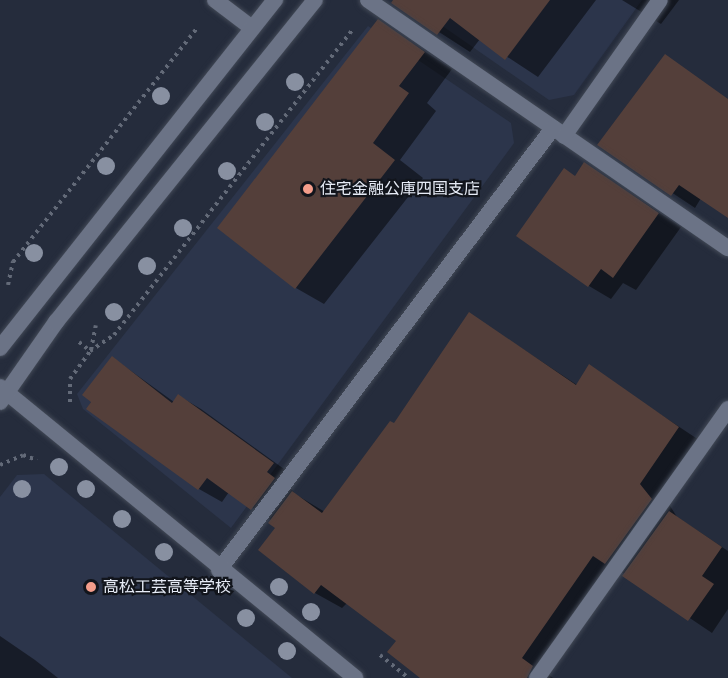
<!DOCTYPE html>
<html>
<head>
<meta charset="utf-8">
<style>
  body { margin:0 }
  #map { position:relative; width:728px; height:678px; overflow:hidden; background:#252c3c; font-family:Poppins,"Noto Sans JP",sans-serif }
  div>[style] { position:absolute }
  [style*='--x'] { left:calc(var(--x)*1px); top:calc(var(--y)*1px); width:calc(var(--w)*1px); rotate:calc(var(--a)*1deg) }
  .built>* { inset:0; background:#2c354b }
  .shadow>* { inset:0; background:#0007 }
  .building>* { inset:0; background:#543f3a }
  .path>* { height:4px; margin-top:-2px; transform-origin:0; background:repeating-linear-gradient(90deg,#636a78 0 3px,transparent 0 7.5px) }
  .roads { filter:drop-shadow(0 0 2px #424956) drop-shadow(0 0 2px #424956) }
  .minor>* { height:16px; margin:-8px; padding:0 8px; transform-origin:8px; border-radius:8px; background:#6b7386 }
  .tertiary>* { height:16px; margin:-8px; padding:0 8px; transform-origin:8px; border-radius:8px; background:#6b7386 }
  .trees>* { width:18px; height:18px; margin:-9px; border-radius:50%; background:#8890a1 }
  .dots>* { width:16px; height:16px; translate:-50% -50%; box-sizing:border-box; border:3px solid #12151c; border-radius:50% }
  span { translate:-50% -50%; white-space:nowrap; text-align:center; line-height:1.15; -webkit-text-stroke:4.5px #12151c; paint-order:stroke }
  .poi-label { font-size:16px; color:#e7ecf7 }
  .left { translate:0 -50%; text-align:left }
</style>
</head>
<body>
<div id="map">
  <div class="built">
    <div style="clip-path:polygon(405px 0,642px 0,574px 95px,549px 100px)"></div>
    <div style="clip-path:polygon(368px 26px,511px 123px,514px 143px,231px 528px,83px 409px,77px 394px)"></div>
    <div style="clip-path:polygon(44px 474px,292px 678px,0 678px,0 497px,17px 475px)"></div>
  </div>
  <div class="shadow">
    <div style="clip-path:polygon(396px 0,596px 0,538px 77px,480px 39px,470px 52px,394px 3px)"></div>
    <div style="clip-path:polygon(622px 0,679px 0,661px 24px)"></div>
    <div style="clip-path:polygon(379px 22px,452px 69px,427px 103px,436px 111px,400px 160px,423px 178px,324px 304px,296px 288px)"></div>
    <div style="clip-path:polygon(665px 56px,728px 100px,728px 216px,701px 198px,695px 208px,599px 144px)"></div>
    <div style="clip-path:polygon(585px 164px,681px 227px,636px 290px,623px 283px,611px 299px,589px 286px,576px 177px)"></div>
    <div style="clip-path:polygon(470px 314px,577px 385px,589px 367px,705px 444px,667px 501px,677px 517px,728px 551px,728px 609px,712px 633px,620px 571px,548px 674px,553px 678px,423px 678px,398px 641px,347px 603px,342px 608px,315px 593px,260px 550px,277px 528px,271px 520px,229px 492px,222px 502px,199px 489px,88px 408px,113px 358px,174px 402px,179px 396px,201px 409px,295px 477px,289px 486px,295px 494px,325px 512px,394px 425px)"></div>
    <div style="clip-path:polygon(0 636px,35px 660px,58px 678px,0 678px)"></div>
  </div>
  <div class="building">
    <div style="clip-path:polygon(393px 0,550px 0,505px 60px,450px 18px,437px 35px,391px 3px)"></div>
    <div style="clip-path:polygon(378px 19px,425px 52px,399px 86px,409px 93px,373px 143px,395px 160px,295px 289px,217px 228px)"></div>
    <div style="clip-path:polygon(665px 54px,728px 99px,728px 218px,679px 185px,671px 196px,597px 145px)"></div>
    <div style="clip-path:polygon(584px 162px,659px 213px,613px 278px,601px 269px,588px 287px,516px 236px,564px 168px,575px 176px)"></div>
    <div style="clip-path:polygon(469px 312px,576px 385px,589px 364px,679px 427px,640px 484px,652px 499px,605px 564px,593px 556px,522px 658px,533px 666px,527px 678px,420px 678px,387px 652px,396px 641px,321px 585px,314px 594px,258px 550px,275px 528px,268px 523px,292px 491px,322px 513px,390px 421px,394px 423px)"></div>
    <div style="clip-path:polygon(112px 356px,172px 403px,178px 394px,274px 463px,267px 472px,275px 478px,251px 510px,207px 478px,198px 490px,86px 409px,91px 402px,82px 395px)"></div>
    <div style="clip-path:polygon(669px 511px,722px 547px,702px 576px,714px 584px,688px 621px,622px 576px)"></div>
  </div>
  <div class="path">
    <div style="--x:8;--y:285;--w:24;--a:-78"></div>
    <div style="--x:13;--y:262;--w:299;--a:-51.8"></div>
    <div style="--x:79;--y:342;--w:14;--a:39"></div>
    <div style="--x:91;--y:350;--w:25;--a:-79"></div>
    <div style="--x:70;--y:402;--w:23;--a:-90"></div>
    <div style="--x:70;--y:379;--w:34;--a:-54"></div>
    <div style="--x:90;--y:351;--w:29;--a:-34"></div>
    <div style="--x:114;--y:335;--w:388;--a:-52"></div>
    <div style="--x:0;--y:465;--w:25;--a:-23"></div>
    <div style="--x:23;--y:455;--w:15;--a:20"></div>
    <div style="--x:380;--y:655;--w:36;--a:39"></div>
  </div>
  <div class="roads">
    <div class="minor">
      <div style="--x:215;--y:0;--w:46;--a:37.1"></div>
      <div style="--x:368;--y:0;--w:437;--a:34.6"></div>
      <div style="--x:564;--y:136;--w:166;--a:-54.8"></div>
      <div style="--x:219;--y:570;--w:554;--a:-52.92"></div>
      <div style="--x:537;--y:678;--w:330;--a:-54.6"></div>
    </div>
    <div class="tertiary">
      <div style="--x:0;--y:348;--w:444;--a:-51.7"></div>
      <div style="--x:0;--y:387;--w:459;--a:39.3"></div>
      <div style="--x:0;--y:402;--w:98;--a:-55"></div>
      <div style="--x:56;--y:322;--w:413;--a:-51.2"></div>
    </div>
  </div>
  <div class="trees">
    <div style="left:295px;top:82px"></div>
    <div style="left:161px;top:96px"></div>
    <div style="left:265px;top:122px"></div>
    <div style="left:106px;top:166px"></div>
    <div style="left:227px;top:171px"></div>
    <div style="left:183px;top:228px"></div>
    <div style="left:34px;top:253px"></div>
    <div style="left:147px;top:266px"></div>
    <div style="left:114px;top:312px"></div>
    <div style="left:59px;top:467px"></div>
    <div style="left:22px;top:489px"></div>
    <div style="left:86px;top:489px"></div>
    <div style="left:122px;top:519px"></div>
    <div style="left:164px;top:552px"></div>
    <div style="left:279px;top:587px"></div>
    <div style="left:311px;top:612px"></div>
    <div style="left:246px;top:618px"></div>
    <div style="left:287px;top:651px"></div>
  </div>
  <div class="dots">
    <div style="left:308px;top:189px;background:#f49d8b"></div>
    <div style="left:91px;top:587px;background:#f49d8b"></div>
  </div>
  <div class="poi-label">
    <span class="left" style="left:320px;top:189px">住宅金融公庫四国支店</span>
    <span class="left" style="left:103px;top:587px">高松工芸高等学校</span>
  </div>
</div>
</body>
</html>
